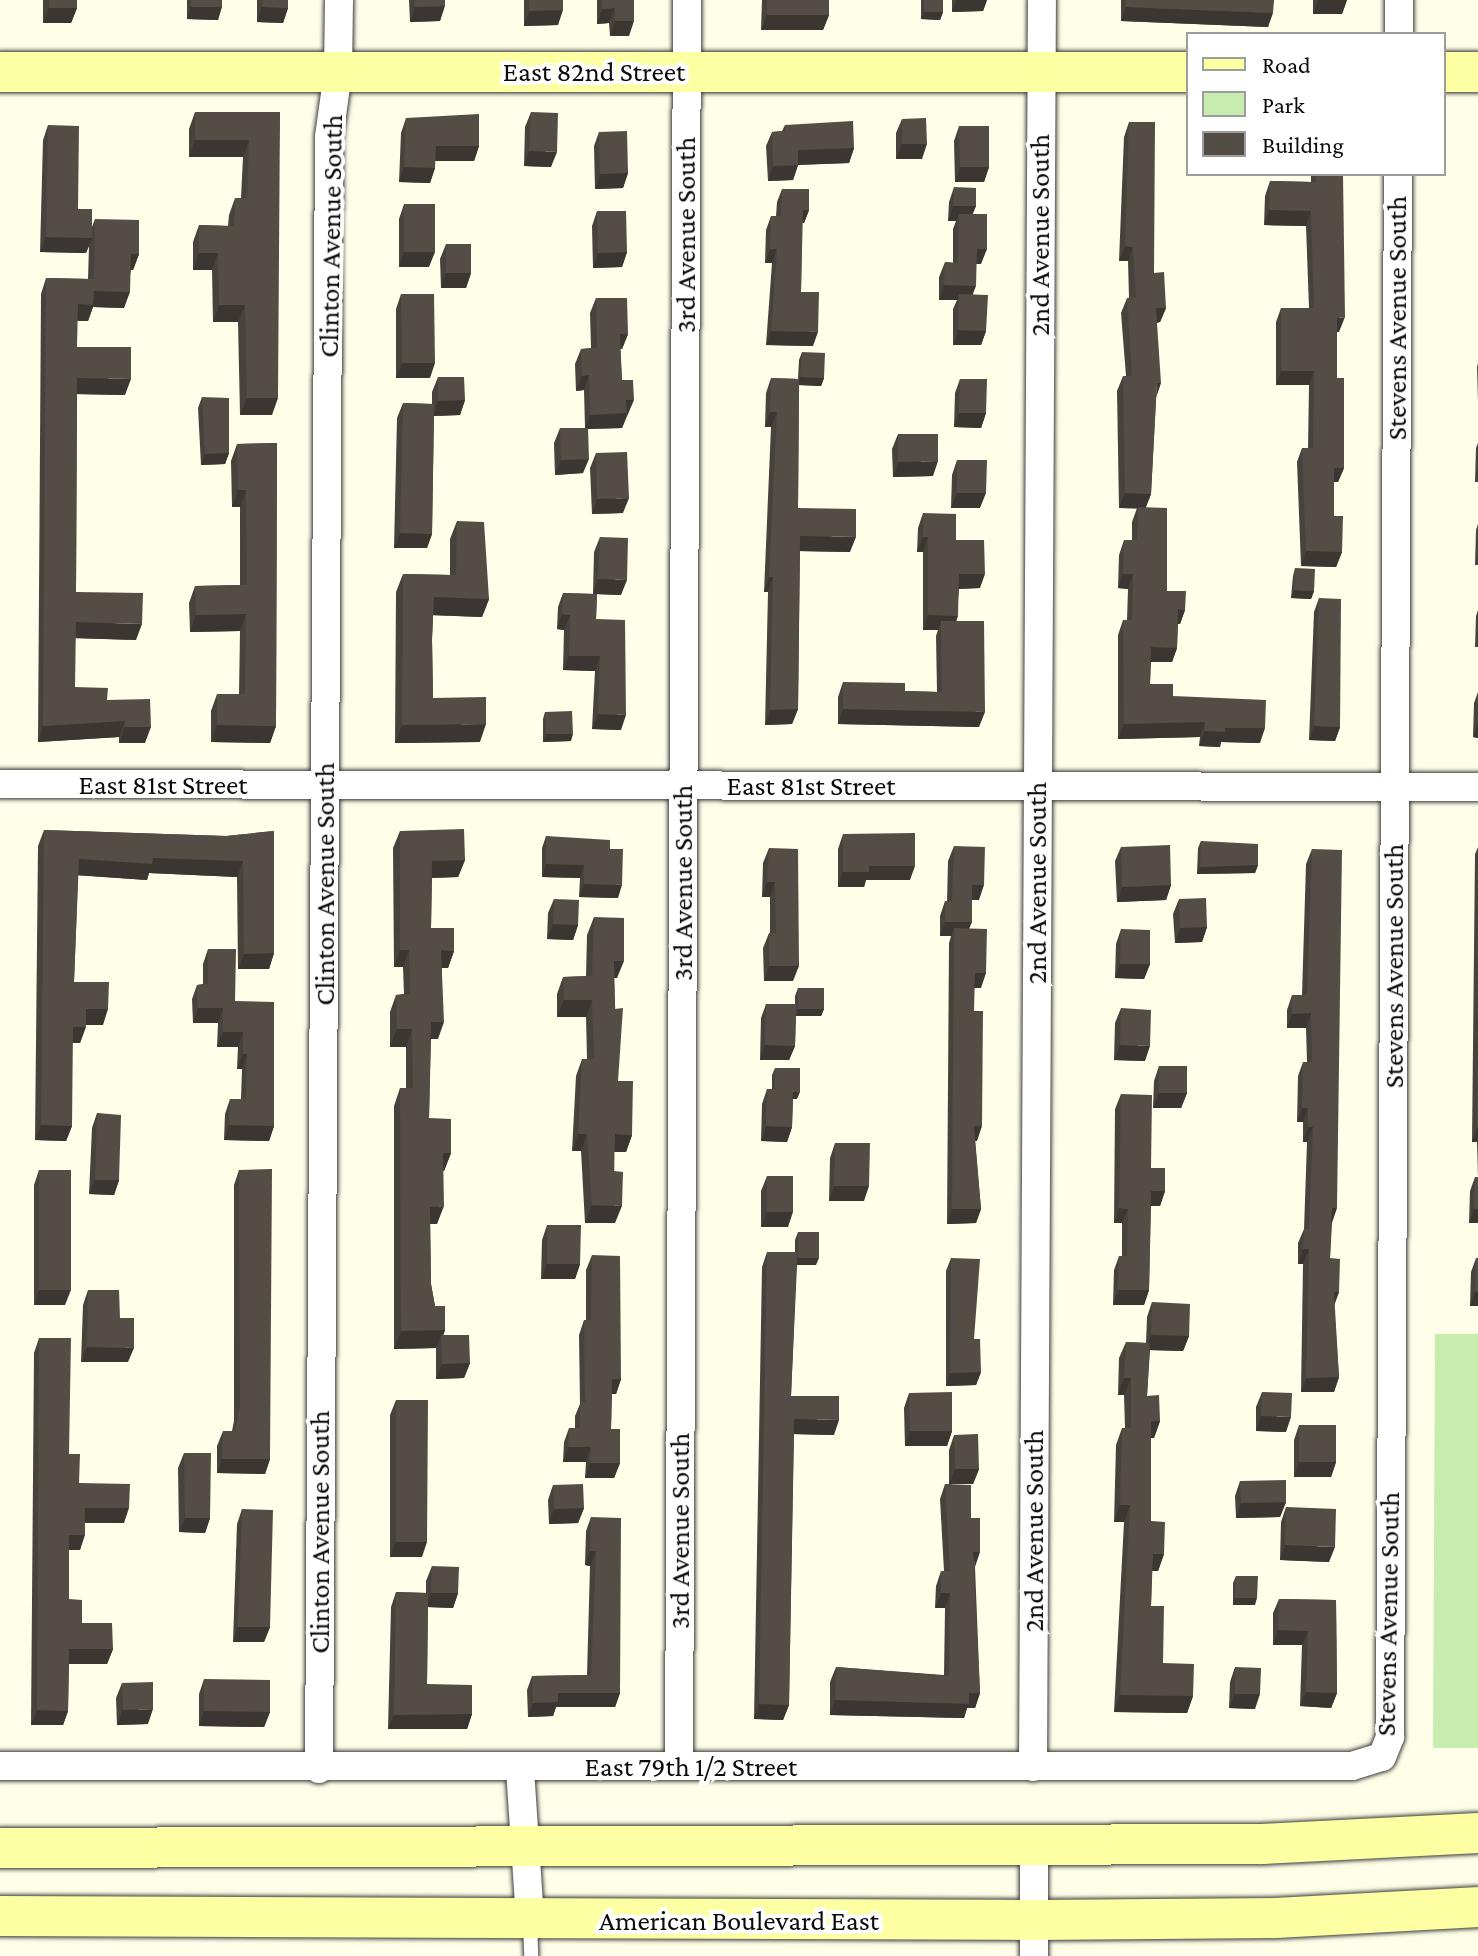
<!DOCTYPE html>
<html>
<head>
<meta charset="utf-8">
<style>
  body { margin:0 }
  #map { position:relative; width:1478px; height:1956px; overflow:hidden; background:#fffee8; font-family:"Crimson Pro",serif }
  div>[style] { position:absolute }
  [style*='--x'] { left:calc(var(--x)*1px); top:calc(var(--y)*1px); width:calc(var(--w)*1px); rotate:calc(var(--a)*1deg) }
  .green>* { inset:0; background:#c6edae }
  .roads { filter:drop-shadow(0 0 2px #3d3d3d) drop-shadow(0 0 2px #3d3d3d) }
  .lane>* { height:14px; margin:-7px; padding:0 7px; transform-origin:7px; border-radius:7px; background:#fff }
  .street>* { height:28px; margin:-14px; padding:0 14px; transform-origin:14px; border-radius:14px; background:#fff }
  .secondary>* { height:40px; margin:-20px; padding:0 20px; transform-origin:20px; border-radius:20px; background:#fdffa3 }
  .wall>* { inset:0; background:#48423c }
  .shaded-wall>* { inset:0; background:#3b3631 }
  .building>* { inset:0; background:#544d46 }
  span { translate:-50% -50%; white-space:nowrap; text-align:center; line-height:1.15; -webkit-text-stroke:8px #fff; paint-order:stroke }
  .street-label { font-size:28px; color:#0a0a0a }
  .legend { position:absolute; left:1186px; top:32px; width:260px; height:144px; box-sizing:border-box; background:#fff; border:2px solid #9d9d9d; margin:0; padding:10px 14px; list-style:none; font-size:24px; color:#0a0a0a }
  .legend li { display:flex; align-items:center; gap:16px; height:40px }
  .legend b { width:40px; border:2px solid #9d9d9d }
</style>
</head>
<body>
<div id="map">
  <div class="green">
    <div style="clip-path:polygon(1435px 1334px,1478px 1334px,1478px 1748px,1433px 1748px)"></div>
  </div>
  <div class="roads">
    <div class="lane">
      <div style="--x:530;--y:1921;--w:35;--a:88"></div>
    </div>
    <div class="street">
      <div style="--x:1399;--y:34;--w:34;--a:-90"></div>
      <div style="--x:0;--y:784;--w:1478;--a:0.12"></div>
      <div style="--x:0;--y:1766;--w:1352;--a:0"></div>
      <div style="--x:1352;--y:1766;--w:31;--a:-17"></div>
      <div style="--x:1382;--y:1757;--w:22;--a:-68"></div>
      <div style="--x:1390;--y:1737;--w:1563;--a:-89.71"></div>
      <div style="--x:679;--y:1766;--w:1766;--a:-89.74"></div>
      <div style="--x:1033;--y:1767;--w:1767;--a:-89.71"></div>
      <div style="--x:319;--y:1769;--w:1632;--a:-89.65"></div>
      <div style="--x:329;--y:137;--w:66;--a:-82.1"></div>
      <div style="--x:338;--y:72;--w:72;--a:-89.2"></div>
      <div style="--x:520;--y:1769;--w:152;--a:86.2"></div>
      <div style="--x:1034;--y:1956;--w:112;--a:-90"></div>
    </div>
    <div class="secondary">
      <div style="--x:0;--y:72;--w:1188;--a:0"></div>
      <div style="--x:1444;--y:72;--w:34;--a:0"></div>
      <div style="--x:0;--y:1848;--w:1262;--a:-0.18"></div>
      <div style="--x:1262;--y:1844;--w:216;--a:-2.9"></div>
      <div style="--x:0;--y:1916;--w:1034;--a:0.22"></div>
      <div style="--x:1034;--y:1920;--w:243;--a:-0.5"></div>
      <div style="--x:1277;--y:1918;--w:201;--a:-3.1"></div>
    </div>
  </div>
  <div class="wall">
    <div style="clip-path:polygon(43px 0,77px 0,77px 8px,71px 23px,43px 23px)"></div>
    <div style="clip-path:polygon(187px 0,222px 0,218px 20px,187px 19px)"></div>
    <div style="clip-path:polygon(257px 0,288px 0,288px 8px,283px 23px,257px 22px)"></div>
    <div style="clip-path:polygon(409px 0,445px 0,440px 21px,410px 22px)"></div>
    <div style="clip-path:polygon(524px 0,563px 0,558px 25px,524px 26px)"></div>
    <div style="clip-path:polygon(597px 0,634px 0,629px 36px,610px 36px,609px 23px,597px 24px)"></div>
    <div style="clip-path:polygon(762px 0,829px 0,829px 15px,823px 30px,761px 30px)"></div>
    <div style="clip-path:polygon(921px 0,943px 0,943px 12px,940px 20px,921px 19px)"></div>
    <div style="clip-path:polygon(952px 0,987px 0,983px 11px,952px 12px)"></div>
    <div style="clip-path:polygon(1121px 0,1274px 0,1268px 27px,1121px 21px)"></div>
    <div style="clip-path:polygon(1313px 0,1347px 0,1342px 14px,1313px 14px)"></div>
    <div style="clip-path:polygon(195px 112px,280px 112px,272px 415px,240px 415px,238px 322px,213px 322px,212px 270px,193px 270px,193px 242px,199px 225px,228px 226px,229px 215px,235px 198px,241px 198px,243px 157px,189px 157px,189px 129px)"></div>
    <div style="clip-path:polygon(531px 112px,551px 167px,524px 166px,525px 127px)"></div>
    <div style="clip-path:polygon(406px 118px,479px 146px,474px 161px,435px 161px,435px 168px,430px 183px,399px 182px,401px 133px)"></div>
    <div style="clip-path:polygon(902px 119px,922px 159px,896px 159px,896px 133px)"></div>
    <div style="clip-path:polygon(1129px 122px,1154px 273px,1166px 308px,1160px 322px,1157px 323px,1156px 398px,1151px 494px,1146px 507px,1167px 591px,1185px 610px,1180px 624px,1178px 624px,1177px 648px,1172px 662px,1151px 662px,1150px 684px,1260px 743px,1221px 742px,1220px 747px,1199px 746px,1200px 737px,1118px 739px,1118px 635px,1123px 620px,1127px 620px,1128px 589px,1118px 588px,1119px 555px,1124px 540px,1132px 540px,1132px 522px,1137px 508px,1119px 508px,1117px 391px,1123px 376px,1126px 376px,1121px 313px,1127px 298px,1129px 298px,1128px 261px,1119px 261px,1124px 137px)"></div>
    <div style="clip-path:polygon(48px 125px,78px 209px,92px 227px,95px 219px,139px 254px,133px 270px,131px 270px,124px 308px,93px 307px,88px 321px,77px 321px,77px 347px,125px 395px,77px 394px,76px 592px,136px 640px,75px 638px,75px 687px,107px 700px,145px 743px,119px 743px,119px 737px,38px 742px,41px 294px,46px 278px,88px 279px,89px 246px,86px 253px,40px 252px,43px 140px)"></div>
    <div style="clip-path:polygon(785px 125px,854px 148px,849px 163px,798px 165px,793px 180px,768px 181px,766px 146px,772px 132px,782px 131px)"></div>
    <div style="clip-path:polygon(959px 126px,989px 167px,984px 182px,955px 182px,954px 141px)"></div>
    <div style="clip-path:polygon(599px 132px,628px 173px,623px 188px,595px 189px,594px 146px)"></div>
    <div style="clip-path:polygon(1311px 174px,1343px 174px,1339px 332px,1337px 332px,1337px 378px,1344px 468px,1338px 482px,1334px 482px,1334px 516px,1342px 552px,1336px 567px,1301px 566px,1297px 462px,1302px 448px,1308px 448px,1309px 385px,1276px 385px,1276px 322px,1281px 308px,1309px 308px,1306px 226px,1264px 225px,1265px 196px,1270px 181px,1311px 182px)"></div>
    <div style="clip-path:polygon(954px 187px,976px 206px,972px 214px,981px 264px,976px 264px,973px 294px,986px 331px,981px 345px,953px 345px,953px 309px,957px 300px,939px 300px,939px 277px,945px 262px,953px 263px,953px 229px,956px 221px,948px 221px,949px 202px)"></div>
    <div style="clip-path:polygon(782px 189px,809px 210px,804px 223px,802px 223px,801px 292px,813px 346px,766px 345px,772px 263px,765px 263px,766px 230px,771px 216px,776px 216px,777px 202px)"></div>
    <div style="clip-path:polygon(404px 204px,429px 267px,399px 267px,399px 219px)"></div>
    <div style="clip-path:polygon(597px 211px,627px 252px,622px 267px,593px 268px,592px 226px)"></div>
    <div style="clip-path:polygon(446px 244px,471px 273px,466px 288px,441px 288px,440px 259px)"></div>
    <div style="clip-path:polygon(401px 294px,430px 378px,396px 378px,396px 309px)"></div>
    <div style="clip-path:polygon(596px 298px,628px 334px,622px 349px,620px 349px,622px 380px,628px 414px,627px 414px,622px 428px,588px 429px,583px 473px,555px 475px,554px 443px,560px 428px,585px 428px,584px 390px,576px 391px,575px 364px,581px 349px,591px 348px,590px 313px)"></div>
    <div style="clip-path:polygon(802px 352px,824px 378px,821px 386px,799px 385px,798px 508px,850px 552px,800px 551px,798px 709px,792px 724px,765px 725px,768px 592px,764px 592px,771px 427px,765px 427px,766px 393px,771px 378px,798px 379px,799px 360px)"></div>
    <div style="clip-path:polygon(1478px 363px,1478px 401px,1477px 367px)"></div>
    <div style="clip-path:polygon(438px 377px,465px 400px,460px 415px,434px 416px,432px 534px,427px 548px,394px 548px,397px 418px,403px 403px,432px 404px,432px 392px)"></div>
    <div style="clip-path:polygon(960px 379px,986px 413px,981px 428px,954px 427px,955px 393px)"></div>
    <div style="clip-path:polygon(202px 397px,229px 453px,225px 464px,201px 465px,198px 408px)"></div>
    <div style="clip-path:polygon(898px 434px,933px 476px,893px 477px,892px 449px)"></div>
    <div style="clip-path:polygon(277px 443px,276px 726px,270px 743px,211px 742px,211px 711px,217px 694px,239px 694px,240px 631px,190px 632px,189px 603px,195px 586px,240px 585px,240px 507px,232px 507px,231px 461px,237px 444px)"></div>
    <div style="clip-path:polygon(1478px 443px,1478px 482px,1475px 482px,1476px 448px)"></div>
    <div style="clip-path:polygon(596px 453px,623px 513px,592px 514px,590px 468px)"></div>
    <div style="clip-path:polygon(957px 460px,980px 508px,951px 508px,952px 475px)"></div>
    <div style="clip-path:polygon(923px 513px,956px 540px,980px 588px,959px 589px,956px 621px,979px 727px,838px 724px,838px 697px,843px 682px,905px 691px,937px 692px,936px 636px,938px 630px,923px 630px,923px 552px,917px 552px,918px 528px)"></div>
    <div style="clip-path:polygon(457px 521px,489px 599px,482px 617px,433px 615px,432px 639px,433px 698px,480px 742px,395px 743px,396px 592px,403px 574px,450px 575px,450px 539px)"></div>
    <div style="clip-path:polygon(1478px 524px,1478px 565px,1475px 565px,1476px 530px)"></div>
    <div style="clip-path:polygon(600px 537px,621px 595px,597px 594px,596px 619px,621px 730px,592px 729px,595px 671px,563px 670px,564px 630px,557px 629px,558px 607px,563px 593px,593px 594px,594px 552px)"></div>
    <div style="clip-path:polygon(1295px 568px,1314px 591px,1311px 599px,1291px 598px,1293px 576px)"></div>
    <div style="clip-path:polygon(1319px 598px,1340px 727px,1335px 741px,1309px 740px,1314px 612px)"></div>
    <div style="clip-path:polygon(1478px 610px,1478px 647px,1475px 647px,1476px 616px)"></div>
    <div style="clip-path:polygon(1478px 692px,1478px 738px,1473px 737px,1474px 703px)"></div>
    <div style="clip-path:polygon(545px 712px,571px 741px,543px 742px,543px 719px)"></div>
    <div style="clip-path:polygon(44px 830px,226px 836px,274px 831px,274px 953px,269px 969px,238px 969px,237px 877px,149px 873px,147px 880px,78px 875px,74px 982px,103px 1025px,86px 1025px,80px 1043px,72px 1043px,72px 1126px,66px 1141px,35px 1140px,38px 846px)"></div>
    <div style="clip-path:polygon(400px 831px,465px 860px,458px 877px,432px 878px,431px 928px,454px 951px,448px 968px,442px 968px,438px 1039px,431px 1039px,429px 1118px,451px 1153px,444px 1171px,443px 1171px,437px 1224px,430px 1224px,431px 1284px,435px 1306px,445px 1330px,443px 1335px,470px 1363px,464px 1378px,436px 1379px,436px 1348px,394px 1349px,394px 1106px,400px 1088px,406px 1088px,406px 1047px,390px 1047px,390px 1012px,396px 995px,404px 994px,403px 967px,394px 967px,393px 848px)"></div>
    <div style="clip-path:polygon(843px 834px,910px 880px,866px 880px,864px 887px,838px 887px,838px 849px)"></div>
    <div style="clip-path:polygon(546px 836px,610px 849px,618px 898px,579px 897px,580px 878px,542px 877px,542px 848px)"></div>
    <div style="clip-path:polygon(1201px 841px,1258px 865px,1255px 873px,1197px 874px,1198px 848px)"></div>
    <div style="clip-path:polygon(954px 846px,979px 900px,972px 900px,969px 929px,981px 988px,974px 988px,974px 1011px,977px 1141px,975px 1141px,981px 1209px,976px 1223px,947px 1224px,949px 943px,951px 936px,940px 936px,940px 916px,945px 901px,947px 901px,948px 861px)"></div>
    <div style="clip-path:polygon(1121px 847px,1171px 885px,1166px 900px,1117px 902px,1115px 861px)"></div>
    <div style="clip-path:polygon(1478px 847px,1478px 1223px,1469px 1223px,1470px 1191px,1475px 1177px,1478px 1177px,1477px 1142px,1472px 1142px,1475px 854px)"></div>
    <div style="clip-path:polygon(769px 848px,793px 981px,764px 981px,763px 948px,769px 933px,770px 933px,770px 897px,762px 897px,763px 863px)"></div>
    <div style="clip-path:polygon(1312px 849px,1332px 1223px,1330px 1258px,1339px 1292px,1334px 1304px,1339px 1377px,1334px 1392px,1301px 1392px,1303px 1264px,1298px 1264px,1298px 1243px,1304px 1229px,1307px 1142px,1303px 1142px,1303px 1122px,1297px 1122px,1298px 1076px,1303px 1062px,1307px 1062px,1306px 1028px,1287px 1028px,1287px 1010px,1292px 995px,1302px 995px,1306px 864px)"></div>
    <div style="clip-path:polygon(554px 899px,578px 925px,573px 940px,547px 939px,548px 913px)"></div>
    <div style="clip-path:polygon(1179px 899px,1207px 927px,1202px 942px,1175px 943px,1173px 914px)"></div>
    <div style="clip-path:polygon(594px 917px,617px 978px,614px 978px,618px 1081px,632px 1135px,626px 1152px,614px 1152px,615px 1223px,585px 1223px,581px 1151px,572px 1151px,576px 1076px,582px 1059px,587px 1059px,586px 1017px,557px 1017px,557px 994px,563px 977px,586px 976px,587px 935px)"></div>
    <div style="clip-path:polygon(1121px 929px,1150px 964px,1144px 979px,1115px 978px,1116px 944px)"></div>
    <div style="clip-path:polygon(208px 949px,235px 1001px,274px 1126px,269px 1141px,224px 1140px,225px 1114px,230px 1099px,241px 1099px,242px 1069px,237px 1069px,238px 1047px,217px 1047px,218px 1023px,193px 1023px,192px 999px,197px 985px,203px 984px,203px 964px)"></div>
    <div style="clip-path:polygon(798px 988px,824px 1009px,821px 1016px,796px 1016px,795px 1046px,789px 1060px,760px 1060px,761px 1018px,766px 1004px,795px 1004px,795px 996px)"></div>
    <div style="clip-path:polygon(1121px 1008px,1145px 1061px,1114px 1060px,1115px 1023px)"></div>
    <div style="clip-path:polygon(1159px 1066px,1187px 1093px,1181px 1108px,1153px 1108px,1154px 1081px)"></div>
    <div style="clip-path:polygon(775px 1068px,797px 1099px,793px 1099px,792px 1127px,787px 1142px,761px 1141px,762px 1104px,767px 1089px,772px 1089px,772px 1075px)"></div>
    <div style="clip-path:polygon(1121px 1094px,1151px 1168px,1165px 1191px,1160px 1206px,1151px 1206px,1149px 1290px,1144px 1305px,1113px 1305px,1114px 1270px,1119px 1256px,1122px 1256px,1122px 1223px,1114px 1223px,1115px 1109px)"></div>
    <div style="clip-path:polygon(97px 1113px,119px 1180px,114px 1195px,89px 1194px,92px 1128px)"></div>
    <div style="clip-path:polygon(835px 1143px,864px 1201px,829px 1201px,830px 1158px)"></div>
    <div style="clip-path:polygon(39px 1170px,65px 1305px,34px 1305px,34px 1185px)"></div>
    <div style="clip-path:polygon(239px 1170px,270px 1459px,265px 1474px,217px 1473px,217px 1446px,223px 1431px,232px 1431px,234px 1421px,234px 1185px)"></div>
    <div style="clip-path:polygon(767px 1176px,788px 1227px,761px 1227px,761px 1191px)"></div>
    <div style="clip-path:polygon(547px 1225px,580px 1264px,575px 1279px,541px 1279px,542px 1240px)"></div>
    <div style="clip-path:polygon(798px 1232px,816px 1265px,797px 1265px,791px 1396px,834px 1435px,794px 1434px,789px 1705px,783px 1720px,754px 1719px,762px 1267px,767px 1252px,795px 1252px,795px 1240px)"></div>
    <div style="clip-path:polygon(592px 1255px,621px 1379px,616px 1394px,612px 1394px,611px 1429px,620px 1463px,614px 1478px,585px 1478px,586px 1462px,563px 1462px,564px 1442px,569px 1428px,575px 1428px,575px 1416px,580px 1404px,579px 1335px,584px 1320px,586px 1320px,586px 1270px)"></div>
    <div style="clip-path:polygon(951px 1258px,974px 1339px,981px 1372px,976px 1385px,946px 1386px,946px 1271px)"></div>
    <div style="clip-path:polygon(1476px 1258px,1478px 1258px,1478px 1306px,1470px 1306px,1471px 1272px)"></div>
    <div style="clip-path:polygon(88px 1290px,120px 1318px,128px 1362px,81px 1362px,83px 1305px)"></div>
    <div style="clip-path:polygon(1152px 1302px,1189px 1336px,1183px 1351px,1150px 1350px,1147px 1396px,1160px 1421px,1154px 1438px,1151px 1438px,1151px 1521px,1164px 1554px,1158px 1571px,1152px 1571px,1151px 1606px,1163px 1663px,1193px 1696px,1187px 1713px,1114px 1712px,1124px 1522px,1114px 1522px,1116px 1445px,1122px 1428px,1125px 1428px,1124px 1395px,1118px 1395px,1119px 1358px,1126px 1342px,1146px 1343px,1147px 1317px)"></div>
    <div style="clip-path:polygon(39px 1338px,69px 1454px,79px 1483px,124px 1523px,85px 1523px,80px 1550px,69px 1550px,69px 1599px,82px 1623px,113px 1649px,107px 1664px,69px 1664px,68px 1711px,63px 1725px,31px 1725px,34px 1353px)"></div>
    <div style="clip-path:polygon(1262px 1392px,1286px 1432px,1256px 1431px,1256px 1407px)"></div>
    <div style="clip-path:polygon(909px 1393px,952px 1431px,947px 1446px,905px 1446px,904px 1408px)"></div>
    <div style="clip-path:polygon(396px 1400px,422px 1557px,390px 1557px,390px 1415px)"></div>
    <div style="clip-path:polygon(1299px 1425px,1336px 1462px,1331px 1477px,1294px 1477px,1294px 1440px)"></div>
    <div style="clip-path:polygon(954px 1435px,979px 1469px,973px 1484px,951px 1484px,971px 1518px,975px 1567px,980px 1693px,975px 1708px,967px 1708px,964px 1718px,830px 1715px,830px 1682px,836px 1667px,944px 1675px,945px 1608px,935px 1608px,936px 1586px,941px 1571px,944px 1571px,940px 1499px,945px 1484px,949px 1484px,949px 1450px)"></div>
    <div style="clip-path:polygon(184px 1453px,210px 1518px,205px 1533px,179px 1532px,178px 1468px)"></div>
    <div style="clip-path:polygon(1240px 1481px,1286px 1502px,1280px 1517px,1236px 1518px,1235px 1496px)"></div>
    <div style="clip-path:polygon(553px 1485px,584px 1508px,578px 1523px,549px 1524px,548px 1500px)"></div>
    <div style="clip-path:polygon(1286px 1507px,1329px 1562px,1280px 1560px,1281px 1522px)"></div>
    <div style="clip-path:polygon(242px 1509px,270px 1627px,264px 1642px,233px 1642px,237px 1524px)"></div>
    <div style="clip-path:polygon(591px 1517px,620px 1693px,615px 1707px,556px 1707px,553px 1716px,528px 1717px,527px 1690px,532px 1676px,587px 1675px,590px 1566px,585px 1565px,586px 1531px)"></div>
    <div style="clip-path:polygon(432px 1566px,458px 1593px,453px 1608px,428px 1607px,427px 1684px,472px 1714px,467px 1729px,388px 1729px,391px 1607px,396px 1592px,426px 1593px,426px 1581px)"></div>
    <div style="clip-path:polygon(1236px 1576px,1255px 1605px,1233px 1605px,1233px 1583px)"></div>
    <div style="clip-path:polygon(1279px 1599px,1336px 1600px,1337px 1693px,1331px 1708px,1300px 1706px,1302px 1645px,1273px 1645px,1273px 1613px)"></div>
    <div style="clip-path:polygon(1235px 1667px,1255px 1709px,1229px 1708px,1230px 1682px)"></div>
    <div style="clip-path:polygon(204px 1679px,270px 1712px,264px 1727px,199px 1726px,199px 1694px)"></div>
    <div style="clip-path:polygon(122px 1683px,148px 1724px,117px 1725px,116px 1698px)"></div>
  </div>
  <div class="shaded-wall">
    <div style="clip-path:polygon(956px 0,987px 0,983px 11px,952px 12px)"></div>
    <div style="clip-path:polygon(1318px 0,1347px 0,1342px 14px,1313px 14px)"></div>
    <div style="clip-path:polygon(445px 6px,440px 21px,410px 22px,415px 7px)"></div>
    <div style="clip-path:polygon(191px 7px,222px 7px,218px 20px,187px 19px)"></div>
    <div style="clip-path:polygon(262px 7px,288px 8px,283px 23px,257px 22px)"></div>
    <div style="clip-path:polygon(1126px 7px,1273px 13px,1268px 27px,1121px 21px)"></div>
    <div style="clip-path:polygon(49px 8px,77px 8px,71px 23px,43px 23px)"></div>
    <div style="clip-path:polygon(615px 8px,609px 23px,597px 24px,602px 9px)"></div>
    <div style="clip-path:polygon(563px 10px,558px 25px,524px 26px,529px 11px)"></div>
    <div style="clip-path:polygon(924px 12px,943px 12px,940px 20px,921px 19px)"></div>
    <div style="clip-path:polygon(767px 15px,829px 15px,823px 30px,761px 30px)"></div>
    <div style="clip-path:polygon(615px 21px,634px 21px,629px 36px,610px 36px)"></div>
    <div style="clip-path:polygon(195px 140px,249px 140px,243px 157px,189px 157px)"></div>
    <div style="clip-path:polygon(902px 144px,927px 144px,922px 159px,896px 159px)"></div>
    <div style="clip-path:polygon(436px 146px,479px 146px,474px 161px,430px 161px)"></div>
    <div style="clip-path:polygon(854px 148px,849px 163px,792px 165px,798px 150px)"></div>
    <div style="clip-path:polygon(529px 151px,557px 152px,551px 167px,524px 166px)"></div>
    <div style="clip-path:polygon(798px 165px,793px 180px,768px 181px,773px 166px)"></div>
    <div style="clip-path:polygon(404px 167px,435px 168px,430px 183px,399px 182px)"></div>
    <div style="clip-path:polygon(960px 167px,989px 167px,984px 182px,955px 182px)"></div>
    <div style="clip-path:polygon(628px 173px,623px 188px,595px 189px,600px 174px)"></div>
    <div style="clip-path:polygon(953px 206px,976px 206px,970px 221px,959px 214px,956px 221px,948px 221px)"></div>
    <div style="clip-path:polygon(803px 210px,809px 210px,804px 223px,798px 223px)"></div>
    <div style="clip-path:polygon(1269px 210px,1311px 211px,1306px 226px,1264px 225px)"></div>
    <div style="clip-path:polygon(46px 237px,92px 238px,86px 253px,40px 252px)"></div>
    <div style="clip-path:polygon(1125px 246px,1133px 247px,1128px 261px,1119px 261px)"></div>
    <div style="clip-path:polygon(770px 249px,777px 249px,772px 263px,765px 263px)"></div>
    <div style="clip-path:polygon(977px 249px,987px 249px,981px 264px,971px 264px)"></div>
    <div style="clip-path:polygon(404px 252px,435px 252px,429px 267px,399px 267px)"></div>
    <div style="clip-path:polygon(627px 252px,622px 267px,593px 268px,598px 253px)"></div>
    <div style="clip-path:polygon(199px 253px,218px 253px,212px 270px,193px 270px)"></div>
    <div style="clip-path:polygon(131px 254px,139px 254px,133px 270px,125px 270px)"></div>
    <div style="clip-path:polygon(446px 273px,471px 273px,466px 288px,441px 288px)"></div>
    <div style="clip-path:polygon(944px 285px,976px 286px,970px 301px,959px 294px,957px 300px,939px 300px)"></div>
    <div style="clip-path:polygon(94px 291px,130px 292px,124px 308px,93px 307px,88px 321px,72px 320px,78px 304px)"></div>
    <div style="clip-path:polygon(219px 305px,245px 305px,238px 322px,213px 322px)"></div>
    <div style="clip-path:polygon(1156px 308px,1166px 308px,1160px 322px,1150px 323px)"></div>
    <div style="clip-path:polygon(1345px 317px,1339px 332px,1332px 332px,1337px 318px)"></div>
    <div style="clip-path:polygon(958px 330px,986px 331px,981px 345px,953px 345px)"></div>
    <div style="clip-path:polygon(771px 331px,818px 332px,813px 346px,766px 345px)"></div>
    <div style="clip-path:polygon(620px 334px,628px 334px,622px 349px,614px 349px)"></div>
    <div style="clip-path:polygon(402px 363px,435px 363px,430px 378px,396px 378px)"></div>
    <div style="clip-path:polygon(1281px 371px,1314px 371px,1309px 385px,1276px 385px)"></div>
    <div style="clip-path:polygon(589px 375px,584px 390px,576px 391px,582px 376px)"></div>
    <div style="clip-path:polygon(800px 377px,824px 378px,821px 386px,798px 385px)"></div>
    <div style="clip-path:polygon(77px 378px,131px 379px,125px 395px,71px 394px)"></div>
    <div style="clip-path:polygon(1157px 383px,1161px 383px,1156px 398px)"></div>
    <div style="clip-path:polygon(247px 398px,278px 398px,272px 415px,240px 415px)"></div>
    <div style="clip-path:polygon(465px 400px,460px 415px,433px 416px,438px 401px)"></div>
    <div style="clip-path:polygon(626px 400px,634px 400px,622px 428px,585px 429px,590px 415px)"></div>
    <div style="clip-path:polygon(770px 412px,777px 412px,771px 427px,765px 427px)"></div>
    <div style="clip-path:polygon(959px 413px,986px 413px,981px 428px,954px 427px)"></div>
    <div style="clip-path:polygon(229px 453px,225px 464px,201px 465px,205px 454px)"></div>
    <div style="clip-path:polygon(589px 459px,583px 473px,555px 475px,561px 460px)"></div>
    <div style="clip-path:polygon(938px 461px,933px 476px,893px 477px,898px 462px)"></div>
    <div style="clip-path:polygon(1334px 468px,1344px 468px,1338px 482px,1329px 482px)"></div>
    <div style="clip-path:polygon(238px 490px,246px 490px,240px 507px,232px 507px)"></div>
    <div style="clip-path:polygon(957px 493px,986px 493px,980px 508px,951px 508px)"></div>
    <div style="clip-path:polygon(1125px 493px,1151px 494px,1145px 509px,1119px 508px)"></div>
    <div style="clip-path:polygon(629px 498px,623px 513px,592px 514px,597px 499px)"></div>
    <div style="clip-path:polygon(400px 533px,432px 534px,427px 548px,394px 548px)"></div>
    <div style="clip-path:polygon(800px 536px,856px 537px,850px 552px,795px 551px)"></div>
    <div style="clip-path:polygon(923px 537px,928px 537px,923px 552px,917px 552px)"></div>
    <div style="clip-path:polygon(1306px 551px,1342px 552px,1336px 567px,1301px 566px)"></div>
    <div style="clip-path:polygon(959px 574px,985px 574px,980px 588px,953px 589px)"></div>
    <div style="clip-path:polygon(1123px 574px,1133px 574px,1128px 589px,1118px 588px)"></div>
    <div style="clip-path:polygon(769px 577px,773px 577px,768px 592px,764px 592px)"></div>
    <div style="clip-path:polygon(598px 579px,627px 580px,621px 595px,593px 594px)"></div>
    <div style="clip-path:polygon(1294px 590px,1314px 591px,1311px 599px,1291px 598px)"></div>
    <div style="clip-path:polygon(434px 597px,489px 599px,482px 617px,427px 615px)"></div>
    <div style="clip-path:polygon(1178px 609px,1185px 610px,1180px 624px,1173px 624px)"></div>
    <div style="clip-path:polygon(246px 614px,240px 631px,190px 632px,196px 615px)"></div>
    <div style="clip-path:polygon(562px 614px,570px 615px,564px 630px,557px 629px)"></div>
    <div style="clip-path:polygon(928px 615px,958px 616px,953px 631px,941px 621px,938px 630px,923px 630px)"></div>
    <div style="clip-path:polygon(76px 622px,142px 624px,136px 640px,70px 638px)"></div>
    <div style="clip-path:polygon(1151px 647px,1177px 648px,1172px 662px,1146px 662px)"></div>
    <div style="clip-path:polygon(569px 656px,600px 656px,595px 671px,563px 670px)"></div>
    <div style="clip-path:polygon(798px 709px,792px 724px,765px 725px,770px 710px)"></div>
    <div style="clip-path:polygon(843px 709px,985px 712px,979px 727px,838px 724px)"></div>
    <div style="clip-path:polygon(598px 714px,626px 715px,621px 730px,592px 729px)"></div>
    <div style="clip-path:polygon(125px 721px,119px 737px,38px 742px,43px 726px)"></div>
    <div style="clip-path:polygon(1205px 722px,1200px 737px,1118px 739px,1124px 724px)"></div>
    <div style="clip-path:polygon(486px 724px,480px 742px,395px 743px,402px 725px)"></div>
    <div style="clip-path:polygon(1478px 724px,1478px 738px,1473px 737px)"></div>
    <div style="clip-path:polygon(217px 725px,276px 726px,270px 743px,211px 742px)"></div>
    <div style="clip-path:polygon(1314px 726px,1340px 727px,1335px 741px,1309px 740px)"></div>
    <div style="clip-path:polygon(125px 727px,151px 727px,145px 743px,119px 743px)"></div>
    <div style="clip-path:polygon(1225px 728px,1265px 728px,1260px 743px,1221px 742px,1220px 747px,1199px 746px,1205px 731px)"></div>
    <div style="clip-path:polygon(546px 734px,573px 734px,571px 741px,543px 742px)"></div>
    <div style="clip-path:polygon(153px 858px,243px 861px,237px 877px,149px 873px,147px 880px,73px 875px,79px 859px)"></div>
    <div style="clip-path:polygon(465px 860px,458px 877px,425px 878px,432px 861px)"></div>
    <div style="clip-path:polygon(546px 864px,584px 865px,580px 878px,542px 877px)"></div>
    <div style="clip-path:polygon(1258px 865px,1255px 873px,1197px 874px,1200px 867px)"></div>
    <div style="clip-path:polygon(869px 866px,915px 866px,910px 880px,866px 880px,864px 887px,838px 887px,843px 872px)"></div>
    <div style="clip-path:polygon(767px 882px,775px 882px,770px 897px,762px 897px)"></div>
    <div style="clip-path:polygon(584px 884px,622px 885px,618px 898px,579px 897px)"></div>
    <div style="clip-path:polygon(972px 885px,984px 885px,979px 900px,967px 899px)"></div>
    <div style="clip-path:polygon(1171px 885px,1166px 900px,1117px 902px,1122px 887px)"></div>
    <div style="clip-path:polygon(945px 922px,972px 922px,966px 936px,954px 928px,951px 936px,940px 936px)"></div>
    <div style="clip-path:polygon(553px 924px,578px 925px,573px 940px,547px 939px)"></div>
    <div style="clip-path:polygon(1207px 927px,1202px 942px,1175px 943px,1180px 928px)"></div>
    <div style="clip-path:polygon(400px 950px,409px 950px,403px 967px,394px 967px)"></div>
    <div style="clip-path:polygon(441px 950px,454px 951px,448px 968px,434px 968px)"></div>
    <div style="clip-path:polygon(274px 953px,269px 969px,238px 969px,244px 954px)"></div>
    <div style="clip-path:polygon(614px 961px,624px 961px,617px 978px,608px 978px)"></div>
    <div style="clip-path:polygon(1120px 964px,1150px 964px,1144px 979px,1115px 978px)"></div>
    <div style="clip-path:polygon(769px 966px,799px 966px,793px 981px,764px 981px)"></div>
    <div style="clip-path:polygon(975px 973px,986px 973px,981px 988px,969px 988px)"></div>
    <div style="clip-path:polygon(564px 1000px,592px 1000px,586px 1017px,557px 1017px)"></div>
    <div style="clip-path:polygon(198px 1008px,223px 1008px,218px 1023px,193px 1023px)"></div>
    <div style="clip-path:polygon(86px 1009px,108px 1009px,103px 1025px,81px 1025px)"></div>
    <div style="clip-path:polygon(798px 1009px,824px 1009px,821px 1016px,796px 1016px)"></div>
    <div style="clip-path:polygon(1311px 1013px,1306px 1028px,1287px 1028px,1292px 1014px)"></div>
    <div style="clip-path:polygon(431px 1022px,444px 1022px,438px 1039px,425px 1039px)"></div>
    <div style="clip-path:polygon(73px 1027px,86px 1027px,80px 1043px,67px 1043px)"></div>
    <div style="clip-path:polygon(397px 1029px,412px 1029px,406px 1047px,390px 1047px)"></div>
    <div style="clip-path:polygon(223px 1032px,243px 1032px,238px 1047px,217px 1047px)"></div>
    <div style="clip-path:polygon(765px 1045px,795px 1046px,789px 1060px,760px 1060px)"></div>
    <div style="clip-path:polygon(1120px 1045px,1150px 1046px,1145px 1061px,1114px 1060px)"></div>
    <div style="clip-path:polygon(243px 1054px,247px 1054px,242px 1069px,237px 1069px)"></div>
    <div style="clip-path:polygon(775px 1092px,800px 1092px,797px 1099px,772px 1099px)"></div>
    <div style="clip-path:polygon(1159px 1093px,1187px 1093px,1181px 1108px,1153px 1108px)"></div>
    <div style="clip-path:polygon(1302px 1108px,1308px 1108px,1303px 1122px,1297px 1122px)"></div>
    <div style="clip-path:polygon(41px 1125px,72px 1126px,66px 1141px,35px 1140px)"></div>
    <div style="clip-path:polygon(229px 1125px,274px 1126px,269px 1141px,224px 1140px)"></div>
    <div style="clip-path:polygon(766px 1126px,792px 1127px,787px 1142px,761px 1141px)"></div>
    <div style="clip-path:polygon(974px 1126px,982px 1126px,977px 1141px,968px 1141px)"></div>
    <div style="clip-path:polygon(1308px 1127px,1313px 1127px,1307px 1142px,1303px 1142px)"></div>
    <div style="clip-path:polygon(1477px 1128px,1478px 1128px,1478px 1140px,1477px 1142px,1472px 1142px)"></div>
    <div style="clip-path:polygon(578px 1134px,587px 1134px,581px 1151px,572px 1151px)"></div>
    <div style="clip-path:polygon(615px 1134px,632px 1135px,626px 1152px,608px 1152px)"></div>
    <div style="clip-path:polygon(443px 1153px,451px 1153px,444px 1171px,437px 1170px)"></div>
    <div style="clip-path:polygon(95px 1180px,119px 1180px,114px 1195px,89px 1194px)"></div>
    <div style="clip-path:polygon(834px 1186px,869px 1186px,864px 1201px,829px 1201px)"></div>
    <div style="clip-path:polygon(1151px 1191px,1165px 1191px,1160px 1206px,1145px 1206px)"></div>
    <div style="clip-path:polygon(592px 1205px,622px 1206px,615px 1223px,585px 1223px)"></div>
    <div style="clip-path:polygon(444px 1206px,437px 1224px,424px 1224px,430px 1207px)"></div>
    <div style="clip-path:polygon(1119px 1208px,1128px 1209px,1122px 1223px,1114px 1223px)"></div>
    <div style="clip-path:polygon(1332px 1208px,1337px 1208px,1332px 1223px,1327px 1223px)"></div>
    <div style="clip-path:polygon(952px 1209px,981px 1209px,976px 1223px,947px 1224px)"></div>
    <div style="clip-path:polygon(1474px 1209px,1478px 1209px,1478px 1223px,1469px 1223px)"></div>
    <div style="clip-path:polygon(767px 1212px,793px 1212px,788px 1227px,761px 1227px)"></div>
    <div style="clip-path:polygon(1303px 1249px,1309px 1249px,1303px 1264px,1298px 1264px)"></div>
    <div style="clip-path:polygon(798px 1258px,819px 1258px,816px 1265px,795px 1265px)"></div>
    <div style="clip-path:polygon(547px 1264px,580px 1264px,575px 1279px,541px 1279px)"></div>
    <div style="clip-path:polygon(39px 1290px,71px 1290px,65px 1305px,34px 1305px)"></div>
    <div style="clip-path:polygon(1118px 1290px,1149px 1290px,1144px 1305px,1113px 1305px)"></div>
    <div style="clip-path:polygon(1334px 1292px,1339px 1292px,1334px 1306px)"></div>
    <div style="clip-path:polygon(1475px 1292px,1478px 1292px,1478px 1306px,1470px 1306px)"></div>
    <div style="clip-path:polygon(445px 1330px,441px 1342px,441px 1335px,436px 1348px,394px 1349px,401px 1331px)"></div>
    <div style="clip-path:polygon(1151px 1335px,1189px 1336px,1183px 1351px,1146px 1350px)"></div>
    <div style="clip-path:polygon(87px 1347px,134px 1348px,128px 1362px,81px 1362px)"></div>
    <div style="clip-path:polygon(470px 1363px,464px 1378px,436px 1379px,442px 1364px)"></div>
    <div style="clip-path:polygon(981px 1372px,976px 1385px,946px 1386px,950px 1373px)"></div>
    <div style="clip-path:polygon(1339px 1377px,1334px 1392px,1301px 1392px,1306px 1378px)"></div>
    <div style="clip-path:polygon(1124px 1378px,1131px 1378px,1124px 1395px,1118px 1395px)"></div>
    <div style="clip-path:polygon(612px 1379px,621px 1379px,616px 1394px,607px 1394px)"></div>
    <div style="clip-path:polygon(1261px 1416px,1291px 1417px,1286px 1432px,1256px 1431px)"></div>
    <div style="clip-path:polygon(794px 1419px,839px 1420px,834px 1435px,788px 1434px)"></div>
    <div style="clip-path:polygon(1151px 1421px,1160px 1421px,1154px 1438px,1145px 1438px)"></div>
    <div style="clip-path:polygon(910px 1431px,952px 1431px,947px 1446px,905px 1446px)"></div>
    <div style="clip-path:polygon(568px 1447px,591px 1447px,586px 1462px,563px 1462px)"></div>
    <div style="clip-path:polygon(222px 1459px,270px 1459px,265px 1474px,217px 1473px)"></div>
    <div style="clip-path:polygon(1299px 1462px,1336px 1462px,1331px 1477px,1294px 1477px)"></div>
    <div style="clip-path:polygon(590px 1463px,620px 1463px,614px 1478px,585px 1478px)"></div>
    <div style="clip-path:polygon(955px 1469px,979px 1469px,973px 1484px,949px 1484px)"></div>
    <div style="clip-path:polygon(1286px 1502px,1280px 1517px,1236px 1518px,1241px 1503px)"></div>
    <div style="clip-path:polygon(1120px 1505px,1130px 1505px,1124px 1522px,1114px 1522px)"></div>
    <div style="clip-path:polygon(85px 1508px,129px 1508px,124px 1523px,79px 1522px)"></div>
    <div style="clip-path:polygon(584px 1508px,578px 1523px,549px 1524px,554px 1509px)"></div>
    <div style="clip-path:polygon(185px 1518px,210px 1518px,205px 1533px,179px 1532px)"></div>
    <div style="clip-path:polygon(69px 1535px,85px 1535px,80px 1550px,64px 1550px)"></div>
    <div style="clip-path:polygon(396px 1542px,427px 1542px,422px 1557px,390px 1557px)"></div>
    <div style="clip-path:polygon(1285px 1545px,1335px 1547px,1329px 1562px,1280px 1560px)"></div>
    <div style="clip-path:polygon(590px 1551px,596px 1551px,590px 1566px,585px 1565px)"></div>
    <div style="clip-path:polygon(973px 1552px,980px 1552px,975px 1567px)"></div>
    <div style="clip-path:polygon(1153px 1554px,1164px 1554px,1158px 1571px,1147px 1571px)"></div>
    <div style="clip-path:polygon(431px 1593px,458px 1593px,453px 1608px,426px 1607px)"></div>
    <div style="clip-path:polygon(941px 1593px,950px 1593px,945px 1608px,935px 1608px)"></div>
    <div style="clip-path:polygon(1235px 1598px,1257px 1598px,1255px 1605px,1233px 1605px)"></div>
    <div style="clip-path:polygon(238px 1627px,270px 1627px,264px 1642px,233px 1642px)"></div>
    <div style="clip-path:polygon(1278px 1630px,1308px 1631px,1302px 1645px,1273px 1645px)"></div>
    <div style="clip-path:polygon(69px 1649px,113px 1649px,107px 1664px,64px 1664px)"></div>
    <div style="clip-path:polygon(1306px 1692px,1337px 1693px,1331px 1708px,1300px 1706px)"></div>
    <div style="clip-path:polygon(558px 1693px,620px 1693px,615px 1707px,556px 1707px,553px 1716px,528px 1717px,533px 1703px)"></div>
    <div style="clip-path:polygon(969px 1693px,980px 1693px,975px 1708px,967px 1708px,964px 1718px,830px 1715px,835px 1700px)"></div>
    <div style="clip-path:polygon(1235px 1694px,1260px 1694px,1255px 1709px,1229px 1708px)"></div>
    <div style="clip-path:polygon(1120px 1695px,1193px 1696px,1187px 1713px,1114px 1712px)"></div>
    <div style="clip-path:polygon(759px 1704px,789px 1705px,783px 1720px,754px 1719px)"></div>
    <div style="clip-path:polygon(153px 1709px,148px 1724px,117px 1725px,123px 1710px)"></div>
    <div style="clip-path:polygon(37px 1710px,68px 1711px,63px 1725px,31px 1725px)"></div>
    <div style="clip-path:polygon(204px 1711px,270px 1712px,264px 1727px,199px 1726px)"></div>
    <div style="clip-path:polygon(472px 1714px,467px 1729px,388px 1729px,394px 1715px)"></div>
  </div>
  <div class="building">
    <div style="clip-path:polygon(49px 0,77px 0,77px 8px,49px 8px)"></div>
    <div style="clip-path:polygon(191px 0,222px 0,222px 7px,191px 7px)"></div>
    <div style="clip-path:polygon(263px 0,288px 0,288px 8px,262px 7px)"></div>
    <div style="clip-path:polygon(415px 0,445px 0,445px 6px,415px 7px)"></div>
    <div style="clip-path:polygon(529px 0,563px 0,563px 10px,529px 11px)"></div>
    <div style="clip-path:polygon(602px 0,634px 0,634px 21px,615px 21px,615px 8px,602px 9px)"></div>
    <div style="clip-path:polygon(767px 0,829px 0,829px 15px,767px 15px)"></div>
    <div style="clip-path:polygon(924px 0,943px 0,943px 12px,924px 12px)"></div>
    <div style="clip-path:polygon(1126px 0,1274px 0,1273px 13px,1126px 7px)"></div>
    <div style="clip-path:polygon(195px 112px,280px 112px,278px 398px,247px 398px,245px 305px,219px 305px,218px 253px,199px 253px,199px 225px,234px 226px,235px 198px,247px 198px,249px 140px,195px 140px)"></div>
    <div style="clip-path:polygon(531px 112px,558px 113px,557px 152px,529px 151px)"></div>
    <div style="clip-path:polygon(479px 114px,479px 146px,436px 146px,435px 168px,404px 167px,406px 118px)"></div>
    <div style="clip-path:polygon(926px 118px,927px 144px,902px 144px,902px 119px)"></div>
    <div style="clip-path:polygon(853px 121px,854px 148px,798px 150px,798px 165px,773px 166px,772px 132px,785px 131px,785px 125px)"></div>
    <div style="clip-path:polygon(1129px 122px,1155px 122px,1154px 273px,1164px 272px,1166px 308px,1156px 308px,1161px 383px,1157px 383px,1151px 494px,1125px 493px,1123px 376px,1132px 376px,1127px 298px,1136px 297px,1133px 247px,1125px 246px)"></div>
    <div style="clip-path:polygon(48px 125px,79px 126px,78px 209px,92px 209px,92px 238px,46px 237px)"></div>
    <div style="clip-path:polygon(959px 126px,989px 126px,989px 167px,960px 167px)"></div>
    <div style="clip-path:polygon(627px 131px,628px 173px,600px 174px,599px 132px)"></div>
    <div style="clip-path:polygon(1316px 174px,1343px 174px,1345px 317px,1337px 318px,1337px 378px,1344px 378px,1344px 468px,1334px 468px,1334px 516px,1343px 516px,1342px 552px,1306px 551px,1302px 448px,1313px 448px,1314px 371px,1281px 371px,1281px 308px,1314px 308px,1311px 211px,1269px 210px,1270px 181px,1316px 182px)"></div>
    <div style="clip-path:polygon(954px 187px,976px 188px,976px 206px,953px 206px)"></div>
    <div style="clip-path:polygon(782px 189px,809px 189px,809px 210px,803px 210px,801px 292px,819px 292px,818px 332px,771px 331px,777px 249px,770px 249px,771px 216px,781px 216px)"></div>
    <div style="clip-path:polygon(404px 204px,435px 204px,435px 252px,404px 252px)"></div>
    <div style="clip-path:polygon(597px 211px,626px 211px,627px 252px,598px 253px)"></div>
    <div style="clip-path:polygon(959px 214px,987px 214px,987px 249px,977px 249px,976px 286px,944px 285px,945px 262px,958px 263px)"></div>
    <div style="clip-path:polygon(95px 219px,139px 220px,139px 254px,131px 254px,130px 292px,94px 291px,93px 305px,78px 304px,77px 347px,131px 347px,131px 379px,77px 378px,76px 592px,143px 593px,142px 624px,76px 622px,75px 687px,108px 688px,107px 700px,150px 699px,151px 727px,125px 727px,125px 721px,43px 726px,46px 278px,94px 279px)"></div>
    <div style="clip-path:polygon(446px 244px,471px 244px,471px 273px,446px 273px)"></div>
    <div style="clip-path:polygon(401px 294px,434px 294px,435px 363px,402px 363px)"></div>
    <div style="clip-path:polygon(959px 294px,988px 295px,986px 331px,958px 330px)"></div>
    <div style="clip-path:polygon(596px 298px,627px 298px,628px 334px,620px 334px,622px 380px,633px 380px,634px 400px,626px 400px,627px 413px,590px 415px,589px 375px,582px 376px,581px 349px,597px 348px)"></div>
    <div style="clip-path:polygon(802px 352px,825px 353px,824px 378px,800px 377px)"></div>
    <div style="clip-path:polygon(438px 377px,464px 377px,465px 400px,438px 401px)"></div>
    <div style="clip-path:polygon(771px 378px,799px 379px,798px 508px,856px 509px,856px 537px,800px 536px,798px 709px,770px 710px,773px 577px,769px 577px,777px 412px,770px 412px)"></div>
    <div style="clip-path:polygon(960px 379px,987px 379px,986px 413px,959px 413px)"></div>
    <div style="clip-path:polygon(202px 397px,229px 398px,229px 453px,205px 454px)"></div>
    <div style="clip-path:polygon(403px 403px,434px 404px,432px 534px,400px 533px)"></div>
    <div style="clip-path:polygon(560px 428px,588px 428px,589px 459px,561px 460px)"></div>
    <div style="clip-path:polygon(898px 434px,938px 434px,938px 461px,898px 462px)"></div>
    <div style="clip-path:polygon(277px 443px,276px 726px,217px 725px,217px 694px,245px 694px,246px 614px,196px 615px,195px 586px,247px 585px,246px 490px,238px 490px,237px 444px)"></div>
    <div style="clip-path:polygon(627px 452px,629px 498px,597px 499px,596px 453px)"></div>
    <div style="clip-path:polygon(957px 460px,987px 460px,986px 493px,957px 493px)"></div>
    <div style="clip-path:polygon(1138px 507px,1167px 508px,1167px 591px,1186px 591px,1185px 610px,1178px 609px,1177px 648px,1151px 647px,1150px 684px,1173px 684px,1173px 696px,1266px 700px,1265px 728px,1225px 728px,1225px 732px,1205px 731px,1205px 722px,1124px 724px,1123px 620px,1132px 620px,1133px 574px,1123px 574px,1124px 540px,1137px 540px)"></div>
    <div style="clip-path:polygon(923px 513px,956px 514px,956px 540px,984px 540px,985px 574px,959px 574px,958px 616px,928px 615px,928px 537px,923px 537px)"></div>
    <div style="clip-path:polygon(457px 521px,484px 522px,489px 599px,434px 597px,432px 639px,433px 698px,486px 697px,486px 724px,402px 725px,403px 574px,456px 575px)"></div>
    <div style="clip-path:polygon(600px 537px,628px 538px,627px 580px,598px 579px)"></div>
    <div style="clip-path:polygon(1295px 568px,1315px 569px,1314px 591px,1294px 590px)"></div>
    <div style="clip-path:polygon(563px 593px,597px 594px,596px 619px,625px 620px,626px 715px,598px 714px,600px 656px,569px 656px,570px 615px,562px 614px)"></div>
    <div style="clip-path:polygon(1319px 598px,1341px 599px,1340px 727px,1314px 726px)"></div>
    <div style="clip-path:polygon(941px 621px,984px 621px,985px 712px,843px 709px,843px 682px,905px 683px,905px 691px,942px 692px)"></div>
    <div style="clip-path:polygon(572px 711px,573px 734px,546px 734px,545px 712px)"></div>
    <div style="clip-path:polygon(464px 829px,465px 860px,432px 861px,431px 928px,454px 928px,454px 951px,441px 950px,444px 1022px,431px 1022px,429px 1118px,451px 1119px,451px 1153px,443px 1153px,444px 1206px,430px 1207px,431px 1284px,435px 1306px,445px 1306px,445px 1330px,401px 1331px,400px 1088px,413px 1088px,412px 1029px,397px 1029px,396px 995px,410px 994px,409px 950px,400px 950px,400px 831px)"></div>
    <div style="clip-path:polygon(44px 830px,226px 836px,274px 831px,274px 953px,244px 954px,243px 861px,153px 858px,152px 864px,79px 859px,74px 982px,109px 982px,108px 1009px,86px 1009px,86px 1027px,73px 1027px,72px 1126px,41px 1125px)"></div>
    <div style="clip-path:polygon(915px 833px,915px 866px,869px 866px,869px 872px,843px 872px,843px 834px)"></div>
    <div style="clip-path:polygon(546px 836px,610px 840px,610px 849px,623px 849px,622px 885px,584px 884px,584px 865px,546px 864px)"></div>
    <div style="clip-path:polygon(1201px 841px,1258px 844px,1258px 865px,1200px 867px)"></div>
    <div style="clip-path:polygon(1170px 845px,1171px 885px,1122px 887px,1121px 847px)"></div>
    <div style="clip-path:polygon(954px 846px,985px 847px,984px 885px,972px 885px,972px 922px,945px 922px,945px 901px,952px 901px)"></div>
    <div style="clip-path:polygon(769px 848px,798px 849px,799px 966px,769px 966px,769px 933px,776px 933px,775px 882px,767px 882px)"></div>
    <div style="clip-path:polygon(1312px 849px,1342px 850px,1337px 1208px,1332px 1208px,1330px 1258px,1340px 1259px,1339px 1292px,1334px 1292px,1339px 1377px,1306px 1378px,1309px 1249px,1303px 1249px,1304px 1229px,1309px 1229px,1313px 1127px,1308px 1127px,1308px 1108px,1302px 1108px,1303px 1062px,1312px 1062px,1311px 1013px,1292px 1014px,1292px 995px,1307px 995px)"></div>
    <div style="clip-path:polygon(1206px 898px,1207px 927px,1180px 928px,1179px 899px)"></div>
    <div style="clip-path:polygon(554px 899px,579px 900px,578px 925px,553px 924px)"></div>
    <div style="clip-path:polygon(594px 917px,624px 918px,624px 961px,614px 961px,615px 1009px,623px 1008px,618px 1081px,633px 1081px,632px 1135px,615px 1134px,614px 1171px,623px 1172px,622px 1206px,592px 1205px,587px 1134px,578px 1134px,582px 1059px,594px 1059px,592px 1000px,564px 1000px,563px 977px,592px 976px)"></div>
    <div style="clip-path:polygon(954px 928px,987px 929px,986px 973px,975px 973px,974px 1011px,983px 1011px,982px 1126px,974px 1126px,981px 1209px,952px 1209px)"></div>
    <div style="clip-path:polygon(1121px 929px,1150px 930px,1150px 964px,1120px 964px)"></div>
    <div style="clip-path:polygon(208px 949px,236px 949px,235px 1001px,274px 1002px,274px 1126px,229px 1125px,230px 1099px,246px 1099px,247px 1054px,243px 1054px,243px 1032px,223px 1032px,223px 1008px,198px 1008px,197px 985px,208px 984px)"></div>
    <div style="clip-path:polygon(798px 988px,824px 988px,824px 1009px,798px 1009px)"></div>
    <div style="clip-path:polygon(766px 1004px,796px 1004px,795px 1046px,765px 1045px)"></div>
    <div style="clip-path:polygon(1121px 1008px,1151px 1010px,1150px 1046px,1120px 1045px)"></div>
    <div style="clip-path:polygon(1478px 1037px,1478px 1128px,1477px 1128px)"></div>
    <div style="clip-path:polygon(1159px 1066px,1187px 1066px,1187px 1093px,1159px 1093px)"></div>
    <div style="clip-path:polygon(775px 1068px,800px 1068px,800px 1092px,793px 1092px,793px 1089px,775px 1089px)"></div>
    <div style="clip-path:polygon(767px 1089px,793px 1089px,792px 1127px,766px 1126px)"></div>
    <div style="clip-path:polygon(1121px 1094px,1152px 1095px,1151px 1168px,1165px 1168px,1165px 1191px,1151px 1191px,1149px 1290px,1118px 1290px,1119px 1256px,1127px 1256px,1128px 1209px,1119px 1208px)"></div>
    <div style="clip-path:polygon(97px 1113px,121px 1115px,119px 1180px,95px 1180px)"></div>
    <div style="clip-path:polygon(835px 1143px,870px 1143px,869px 1186px,834px 1186px)"></div>
    <div style="clip-path:polygon(272px 1169px,270px 1459px,222px 1459px,223px 1431px,235px 1431px,240px 1406px,239px 1170px)"></div>
    <div style="clip-path:polygon(39px 1170px,71px 1170px,71px 1290px,39px 1290px)"></div>
    <div style="clip-path:polygon(767px 1176px,793px 1176px,793px 1212px,767px 1212px)"></div>
    <div style="clip-path:polygon(1475px 1177px,1478px 1177px,1478px 1209px,1474px 1209px)"></div>
    <div style="clip-path:polygon(547px 1225px,581px 1225px,580px 1264px,547px 1264px)"></div>
    <div style="clip-path:polygon(798px 1232px,819px 1232px,819px 1258px,798px 1258px)"></div>
    <div style="clip-path:polygon(767px 1252px,797px 1252px,791px 1396px,839px 1396px,839px 1420px,794px 1419px,789px 1705px,759px 1704px)"></div>
    <div style="clip-path:polygon(592px 1255px,620px 1256px,621px 1379px,612px 1379px,611px 1429px,620px 1429px,620px 1463px,590px 1463px,591px 1447px,568px 1447px,569px 1428px,580px 1428px,580px 1401px,585px 1402px,584px 1320px,591px 1320px)"></div>
    <div style="clip-path:polygon(951px 1258px,980px 1259px,974px 1339px,980px 1339px,981px 1372px,950px 1373px)"></div>
    <div style="clip-path:polygon(1476px 1258px,1478px 1258px,1478px 1292px,1475px 1292px)"></div>
    <div style="clip-path:polygon(88px 1290px,119px 1290px,120px 1318px,134px 1318px,134px 1348px,87px 1347px)"></div>
    <div style="clip-path:polygon(1152px 1302px,1190px 1304px,1189px 1336px,1151px 1335px)"></div>
    <div style="clip-path:polygon(441px 1335px,469px 1335px,470px 1363px,442px 1364px)"></div>
    <div style="clip-path:polygon(39px 1338px,71px 1338px,69px 1454px,80px 1454px,79px 1483px,130px 1484px,129px 1508px,85px 1508px,85px 1535px,69px 1535px,69px 1599px,82px 1600px,82px 1623px,112px 1623px,113px 1649px,69px 1649px,68px 1711px,37px 1710px)"></div>
    <div style="clip-path:polygon(1126px 1342px,1150px 1343px,1147px 1396px,1159px 1395px,1160px 1421px,1151px 1421px,1151px 1521px,1165px 1522px,1164px 1554px,1153px 1554px,1151px 1606px,1164px 1606px,1163px 1663px,1194px 1664px,1193px 1696px,1120px 1695px,1130px 1505px,1120px 1505px,1122px 1428px,1131px 1428px,1131px 1378px,1124px 1378px)"></div>
    <div style="clip-path:polygon(952px 1392px,952px 1431px,910px 1431px,909px 1393px)"></div>
    <div style="clip-path:polygon(1262px 1392px,1292px 1393px,1291px 1417px,1261px 1416px)"></div>
    <div style="clip-path:polygon(396px 1400px,428px 1400px,427px 1542px,396px 1542px)"></div>
    <div style="clip-path:polygon(1299px 1425px,1336px 1425px,1336px 1462px,1299px 1462px)"></div>
    <div style="clip-path:polygon(978px 1434px,979px 1469px,955px 1469px,954px 1435px)"></div>
    <div style="clip-path:polygon(184px 1453px,211px 1453px,210px 1518px,185px 1518px)"></div>
    <div style="clip-path:polygon(1286px 1480px,1286px 1502px,1241px 1503px,1240px 1481px)"></div>
    <div style="clip-path:polygon(583px 1484px,584px 1508px,554px 1509px,553px 1485px)"></div>
    <div style="clip-path:polygon(945px 1484px,971px 1485px,971px 1518px,980px 1518px,980px 1552px,973px 1552px,980px 1693px,969px 1693px,969px 1704px,835px 1700px,836px 1667px,949px 1676px,950px 1593px,941px 1593px,941px 1571px,950px 1571px)"></div>
    <div style="clip-path:polygon(1286px 1507px,1336px 1509px,1335px 1547px,1285px 1545px)"></div>
    <div style="clip-path:polygon(242px 1509px,273px 1510px,270px 1627px,238px 1627px)"></div>
    <div style="clip-path:polygon(591px 1517px,621px 1518px,620px 1693px,558px 1693px,558px 1702px,533px 1703px,532px 1676px,591px 1675px,596px 1551px,590px 1551px)"></div>
    <div style="clip-path:polygon(432px 1566px,459px 1567px,458px 1593px,431px 1593px)"></div>
    <div style="clip-path:polygon(1236px 1576px,1258px 1576px,1257px 1598px,1235px 1598px)"></div>
    <div style="clip-path:polygon(396px 1592px,428px 1593px,427px 1684px,472px 1685px,472px 1714px,394px 1715px)"></div>
    <div style="clip-path:polygon(1279px 1599px,1336px 1600px,1337px 1693px,1306px 1692px,1308px 1631px,1278px 1630px)"></div>
    <div style="clip-path:polygon(1235px 1667px,1261px 1668px,1260px 1694px,1235px 1694px)"></div>
    <div style="clip-path:polygon(204px 1679px,270px 1680px,270px 1712px,204px 1711px)"></div>
    <div style="clip-path:polygon(153px 1682px,153px 1709px,123px 1710px,122px 1683px)"></div>
  </div>
  <div class="street-label">
    <span style="left:594px;top:72px">East 82nd Street</span>
    <span style="left:686px;top:235px;rotate:-90deg">3rd Avenue South</span>
    <span style="left:1040px;top:235px;rotate:-90deg">2nd Avenue South</span>
    <span style="left:331px;top:236px;rotate:-89deg">Clinton Avenue South</span>
    <span style="left:1397px;top:318px;rotate:-90deg">Stevens Avenue South</span>
    <span style="left:163px;top:785px">East 81st Street</span>
    <span style="left:811px;top:786px">East 81st Street</span>
    <span style="left:683px;top:883px;rotate:-90deg">3rd Avenue South</span>
    <span style="left:1037px;top:883px;rotate:-90deg">2nd Avenue South</span>
    <span style="left:325px;top:884px;rotate:-90deg">Clinton Avenue South</span>
    <span style="left:1394px;top:966px;rotate:-90deg">Stevens Avenue South</span>
    <span style="left:680px;top:1531px;rotate:-90deg">3rd Avenue South</span>
    <span style="left:1034px;top:1531px;rotate:-90deg">2nd Avenue South</span>
    <span style="left:320px;top:1532px;rotate:-90deg">Clinton Avenue South</span>
    <span style="left:1388px;top:1614px;rotate:-89deg">Stevens Avenue South</span>
    <span style="left:691px;top:1767px">East 79th 1/2 Street</span>
    <span style="left:739px;top:1921px">American Boulevard East</span>
  </div>
  <ul class="legend">
  <li><b style="height:10px;background:#fdffa3"></b>Road</li>
  <li><b style="height:22px;background:#c6edae"></b>Park</li>
  <li><b style="height:22px;background:#544d46"></b>Building</li>
  </ul>
</div>
</body>
</html>
